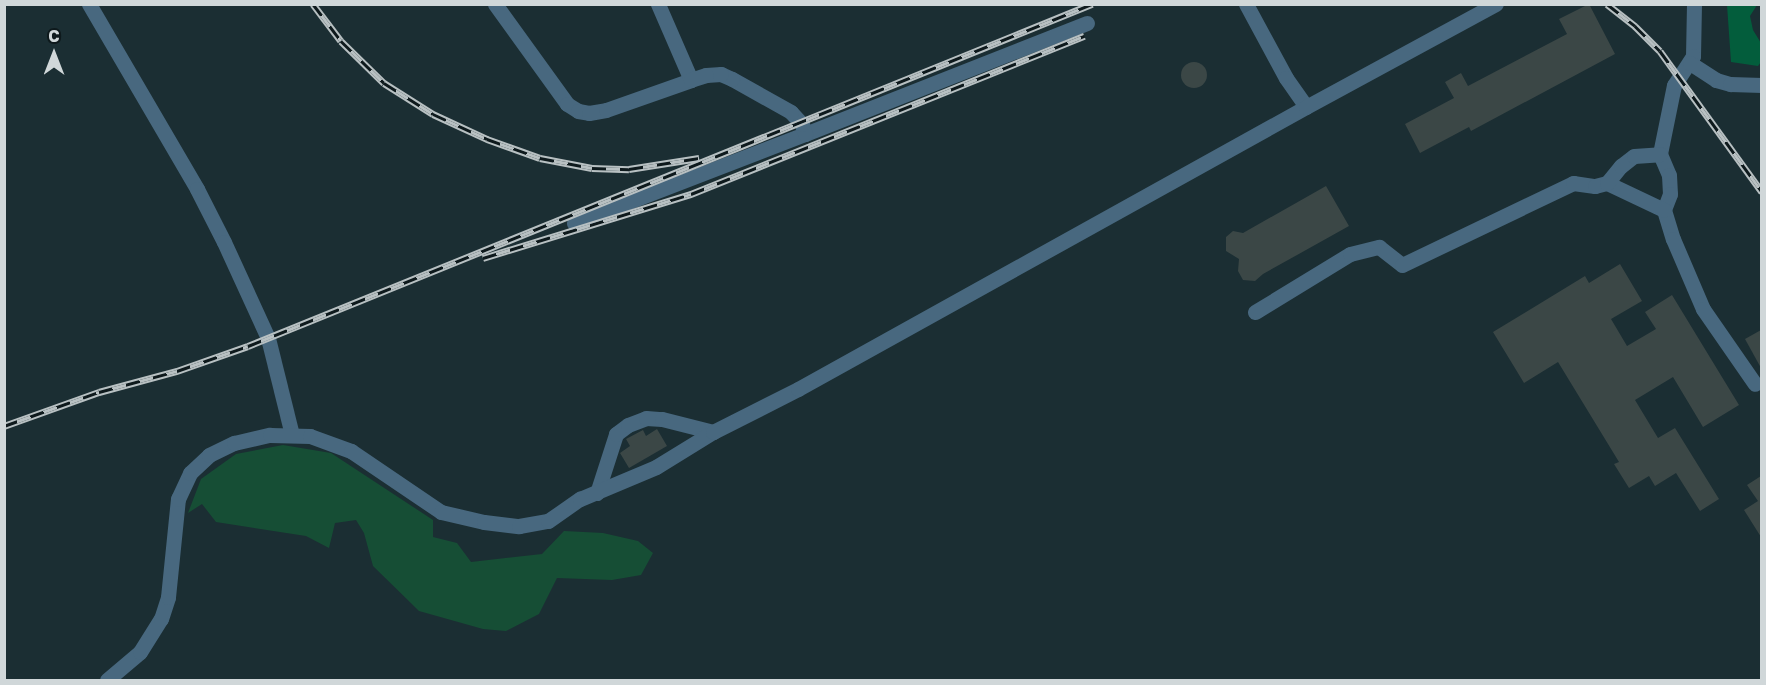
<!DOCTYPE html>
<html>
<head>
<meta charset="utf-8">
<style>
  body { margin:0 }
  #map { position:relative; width:1766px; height:685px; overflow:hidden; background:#172325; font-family:"Golos Text",sans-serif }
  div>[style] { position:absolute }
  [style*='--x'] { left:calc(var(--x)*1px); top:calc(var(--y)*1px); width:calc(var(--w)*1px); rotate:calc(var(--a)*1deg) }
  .built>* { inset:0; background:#1b2e33 }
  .green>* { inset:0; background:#164e35 }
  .forest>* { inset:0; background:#035d3c }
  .building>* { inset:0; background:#3b4746 }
  .round { border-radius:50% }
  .minor>* { height:15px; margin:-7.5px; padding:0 7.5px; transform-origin:7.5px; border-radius:7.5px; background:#48687f }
  .rail>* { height:7px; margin-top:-3.5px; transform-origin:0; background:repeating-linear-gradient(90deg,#0e191c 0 14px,#b8c0c2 0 28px); box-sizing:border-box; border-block:2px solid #b8c0c2 }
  span { translate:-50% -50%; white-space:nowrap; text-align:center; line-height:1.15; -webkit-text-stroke:4.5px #0e191c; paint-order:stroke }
  .frame { position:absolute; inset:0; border:6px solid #d0d7d9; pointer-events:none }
  .north { position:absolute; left:24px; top:24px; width:60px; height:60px; -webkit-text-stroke:4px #0e191c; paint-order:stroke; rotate:0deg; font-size:16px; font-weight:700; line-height:24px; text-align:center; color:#d0d7d9 }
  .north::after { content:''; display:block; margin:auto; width:21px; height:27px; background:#d0d7d9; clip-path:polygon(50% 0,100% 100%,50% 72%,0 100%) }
</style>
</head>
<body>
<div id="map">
  <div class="built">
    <div style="clip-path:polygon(5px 5px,1761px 5px,1761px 680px,5px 680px)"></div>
  </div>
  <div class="green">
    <div style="clip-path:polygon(283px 445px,331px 453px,433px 520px,433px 537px,457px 543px,471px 562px,542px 554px,564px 531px,603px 533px,638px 541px,653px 553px,641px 575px,612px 580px,557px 578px,539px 614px,506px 631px,483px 629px,419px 611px,373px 566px,364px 533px,356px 520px,335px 523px,329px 548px,306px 536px,216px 522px,202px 504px,188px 513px,201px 479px,236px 454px)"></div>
  </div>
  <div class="forest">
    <div style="clip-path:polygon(1727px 5px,1757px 5px,1750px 16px,1753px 30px,1761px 43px,1761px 62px,1758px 66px,1731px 62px)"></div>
  </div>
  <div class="building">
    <div style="clip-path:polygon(1589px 4px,1615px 54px,1471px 131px,1469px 127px,1420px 153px,1405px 124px,1454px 98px,1445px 82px,1461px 73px,1468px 86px,1567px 34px,1559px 19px)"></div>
    <div class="round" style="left:1181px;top:62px;width:26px;height:26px"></div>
    <div style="clip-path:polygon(1326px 186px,1349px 226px,1263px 274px,1255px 281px,1243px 280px,1238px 271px,1239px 259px,1226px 251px,1226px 237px,1233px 231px,1243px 233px)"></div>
    <div style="clip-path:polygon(1620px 264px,1642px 301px,1611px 319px,1627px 346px,1656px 329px,1645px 312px,1672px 295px,1739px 405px,1703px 427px,1673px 377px,1635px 400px,1658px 438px,1675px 428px,1719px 499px,1700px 511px,1676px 473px,1655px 486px,1649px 476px,1629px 488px,1614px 464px,1619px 462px,1558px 362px,1524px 383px,1493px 332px,1585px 276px,1589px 283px)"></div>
    <div style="clip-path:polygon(1761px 330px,1761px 368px,1745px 339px)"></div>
    <div style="clip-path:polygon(657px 429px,667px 446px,629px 468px,620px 453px,630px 446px,626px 439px,643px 430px,646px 436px)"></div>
    <div style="clip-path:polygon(1761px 476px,1761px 537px,1744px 510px,1758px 501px,1747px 485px)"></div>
  </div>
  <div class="minor">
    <div style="--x:89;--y:4;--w:214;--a:59.7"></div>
    <div style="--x:197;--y:189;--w:59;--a:63"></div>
    <div style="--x:224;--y:242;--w:106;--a:65.4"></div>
    <div style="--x:268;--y:338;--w:100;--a:76.1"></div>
    <div style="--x:495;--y:4;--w:123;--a:54.2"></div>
    <div style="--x:567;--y:104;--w:13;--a:32"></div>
    <div style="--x:578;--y:111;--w:11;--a:10"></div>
    <div style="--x:589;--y:113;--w:17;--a:-10"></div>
    <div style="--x:606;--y:110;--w:90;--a:-19.4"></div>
    <div style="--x:691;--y:80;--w:83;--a:-113.5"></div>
    <div style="--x:1246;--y:4;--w:84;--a:61.6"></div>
    <div style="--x:1286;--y:78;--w:35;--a:55"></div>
    <div style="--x:1694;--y:4;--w:52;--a:91.1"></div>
    <div style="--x:1693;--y:56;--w:35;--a:123"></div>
    <div style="--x:1674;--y:85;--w:70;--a:101.5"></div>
    <div style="--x:1660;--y:154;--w:23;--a:67"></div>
    <div style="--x:1669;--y:175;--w:19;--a:87"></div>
    <div style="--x:1670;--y:194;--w:17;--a:111"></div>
    <div style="--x:1664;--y:210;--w:30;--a:73"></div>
    <div style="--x:1673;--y:239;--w:76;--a:66.8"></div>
    <div style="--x:1703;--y:309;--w:91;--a:55.3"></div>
    <div style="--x:1690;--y:63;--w:31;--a:33"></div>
    <div style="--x:1716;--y:80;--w:15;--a:16"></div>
    <div style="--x:1730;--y:84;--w:32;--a:2"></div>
    <div style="--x:805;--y:134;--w:303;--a:-21.5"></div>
    <div style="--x:1607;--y:183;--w:63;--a:25.3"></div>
    <div style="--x:574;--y:223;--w:248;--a:-21.1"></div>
    <div style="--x:805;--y:134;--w:10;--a:-107"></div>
    <div style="--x:802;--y:124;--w:16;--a:-133"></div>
    <div style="--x:791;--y:112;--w:68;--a:-150.8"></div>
    <div style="--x:732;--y:79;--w:12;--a:-156"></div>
    <div style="--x:721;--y:74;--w:15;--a:176"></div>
    <div style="--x:706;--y:75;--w:16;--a:162"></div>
    <div style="--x:1255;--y:312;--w:111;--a:-31.4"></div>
    <div style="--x:1350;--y:254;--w:30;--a:-14"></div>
    <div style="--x:1379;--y:247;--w:29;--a:38"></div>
    <div style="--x:1402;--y:265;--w:190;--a:-25.6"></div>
    <div style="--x:1573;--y:183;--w:22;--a:8"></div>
    <div style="--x:1595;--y:186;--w:12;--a:-14"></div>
    <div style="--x:1607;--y:183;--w:22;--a:-51"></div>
    <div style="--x:1621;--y:166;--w:16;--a:-38"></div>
    <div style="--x:1634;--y:156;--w:26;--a:-4"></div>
    <div style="--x:597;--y:493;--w:62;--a:-72.1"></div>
    <div style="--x:616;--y:434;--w:15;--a:-37"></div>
    <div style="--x:628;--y:425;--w:19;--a:-21"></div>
    <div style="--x:646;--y:418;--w:16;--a:4"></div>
    <div style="--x:662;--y:419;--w:53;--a:14.3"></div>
    <div style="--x:107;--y:680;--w:43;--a:-40.3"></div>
    <div style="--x:140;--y:652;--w:39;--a:-58"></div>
    <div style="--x:161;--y:619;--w:23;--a:-72"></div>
    <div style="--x:168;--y:597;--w:99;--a:-84.2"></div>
    <div style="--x:178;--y:499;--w:29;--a:-65"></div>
    <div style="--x:190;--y:473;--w:26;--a:-43"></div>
    <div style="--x:209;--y:455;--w:28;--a:-26"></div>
    <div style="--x:234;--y:443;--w:37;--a:-13"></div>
    <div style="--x:270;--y:435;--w:40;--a:1.4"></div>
    <div style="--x:310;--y:436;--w:44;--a:20.1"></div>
    <div style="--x:351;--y:451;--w:109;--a:34.1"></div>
    <div style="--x:441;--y:512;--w:44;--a:13.1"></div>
    <div style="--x:484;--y:522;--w:35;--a:7"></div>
    <div style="--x:519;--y:526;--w:29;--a:-10"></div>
    <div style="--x:548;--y:521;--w:39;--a:-35"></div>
    <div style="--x:580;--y:499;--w:82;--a:-22.8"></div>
    <div style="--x:656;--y:467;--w:67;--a:-31.6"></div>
    <div style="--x:713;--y:432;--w:95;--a:-26.8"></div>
    <div style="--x:798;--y:389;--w:581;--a:-29.04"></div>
    <div style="--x:1306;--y:107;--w:216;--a:-28.5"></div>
  </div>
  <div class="rail">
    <div style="--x:313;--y:4;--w:46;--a:52.9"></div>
    <div style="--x:341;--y:41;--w:60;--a:44.3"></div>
    <div style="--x:384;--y:83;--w:58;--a:32.3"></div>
    <div style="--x:433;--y:114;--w:60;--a:24.8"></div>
    <div style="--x:487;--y:139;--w:56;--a:19.7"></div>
    <div style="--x:540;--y:158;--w:53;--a:10.9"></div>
    <div style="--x:592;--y:168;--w:37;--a:2"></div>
    <div style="--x:629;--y:169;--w:71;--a:-8.9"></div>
    <div style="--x:1607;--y:4;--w:36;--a:38"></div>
    <div style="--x:1635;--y:26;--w:35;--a:45"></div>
    <div style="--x:1660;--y:51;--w:174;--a:54.1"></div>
    <div style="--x:483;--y:258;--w:218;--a:-17.1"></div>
    <div style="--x:691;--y:194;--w:424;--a:-21.9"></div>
    <div style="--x:4;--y:426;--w:101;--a:-19.7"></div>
    <div style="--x:99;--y:392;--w:81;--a:-15.1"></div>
    <div style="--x:177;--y:371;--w:75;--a:-19.4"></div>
    <div style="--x:248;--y:346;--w:911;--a:-22.06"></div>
  </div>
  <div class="frame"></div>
  <div class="north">С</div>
</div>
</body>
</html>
